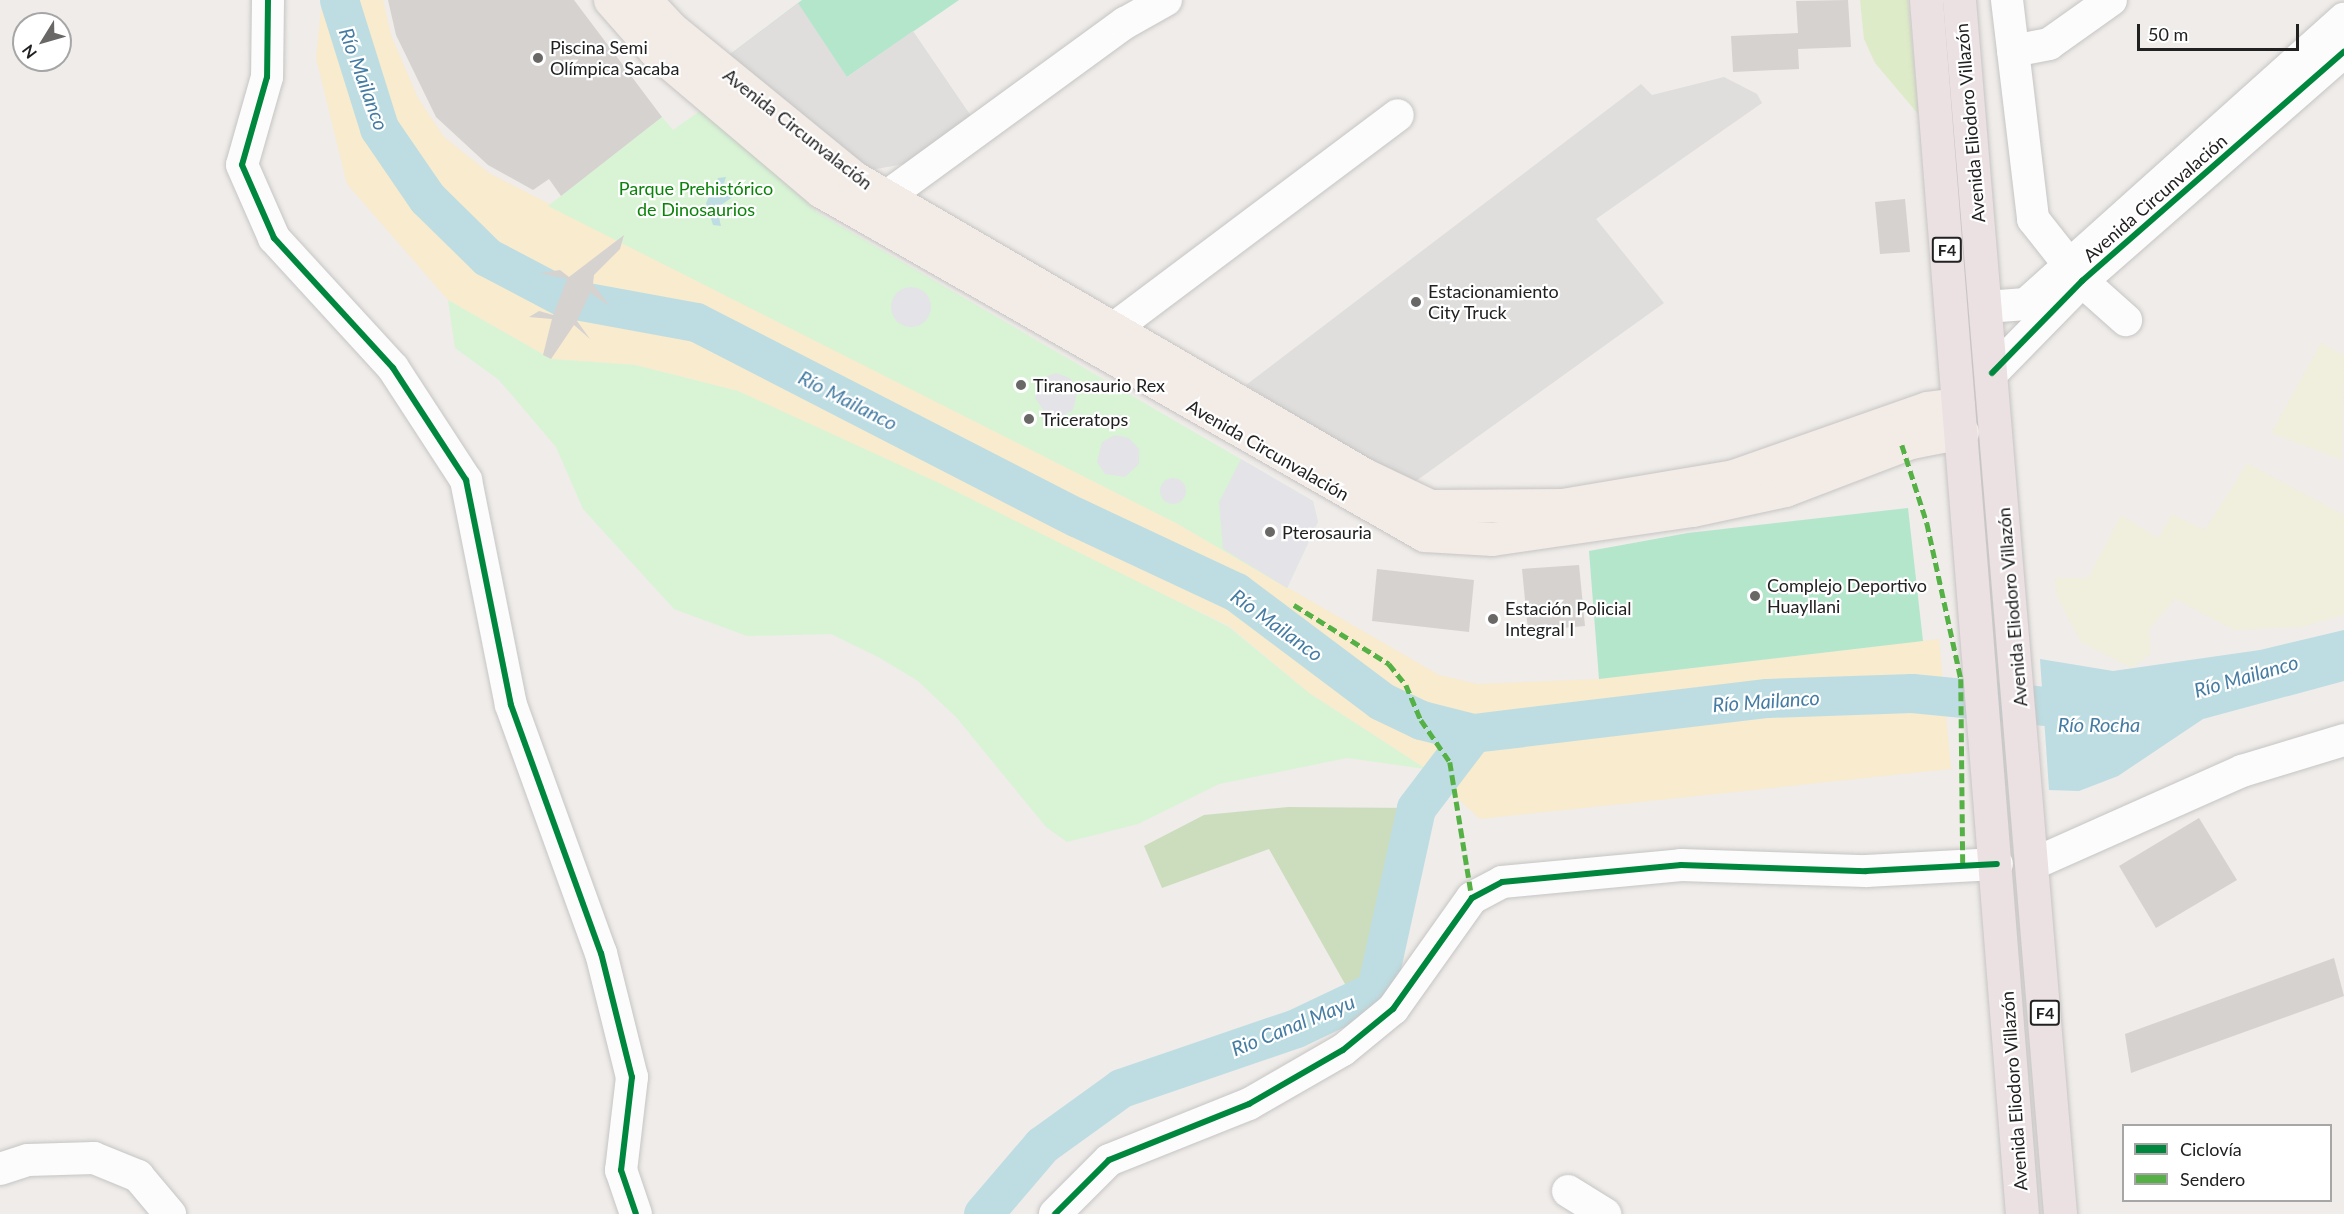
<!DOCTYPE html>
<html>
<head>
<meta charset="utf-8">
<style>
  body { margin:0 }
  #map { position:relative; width:2344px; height:1214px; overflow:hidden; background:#efece9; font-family:Lato,sans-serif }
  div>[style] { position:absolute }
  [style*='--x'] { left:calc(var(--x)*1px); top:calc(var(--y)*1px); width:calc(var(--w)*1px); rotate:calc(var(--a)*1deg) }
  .farmland>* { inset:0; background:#f0eedc }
  .grass>* { inset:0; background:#deebc8 }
  .forest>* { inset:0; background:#ccddbe }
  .sand>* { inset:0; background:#f8ebce }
  .park>* { inset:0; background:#d8f4d5 }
  .pitch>* { inset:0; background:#b4e6cc }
  .parking>* { inset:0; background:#dfdedd }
  .plaza>* { inset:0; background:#e4e3e8 }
  .round { border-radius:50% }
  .water>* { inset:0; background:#bddde2 }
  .river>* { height:39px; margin:-19.5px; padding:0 19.5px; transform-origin:19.5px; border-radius:19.5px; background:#bddde2 }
  .building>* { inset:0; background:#d6d2d0 }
  .roads { filter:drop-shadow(0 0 2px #c6c5c4) drop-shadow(0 0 2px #c6c5c4) }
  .minor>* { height:32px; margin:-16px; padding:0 16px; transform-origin:16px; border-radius:16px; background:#fdfcfc }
  .major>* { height:33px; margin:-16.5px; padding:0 16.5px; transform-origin:16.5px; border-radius:16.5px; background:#f2ebe6 }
  .highway>* { height:33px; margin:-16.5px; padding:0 16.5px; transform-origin:16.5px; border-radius:16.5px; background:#ebe0e2 }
  .quiet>* { height:4.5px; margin-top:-2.25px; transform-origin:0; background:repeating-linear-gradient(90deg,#55b145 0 9px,transparent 0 13.5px) }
  .cycleway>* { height:6px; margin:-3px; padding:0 3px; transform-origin:3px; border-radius:3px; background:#00873e }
  .dots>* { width:16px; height:16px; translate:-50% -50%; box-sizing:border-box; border:3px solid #fff; border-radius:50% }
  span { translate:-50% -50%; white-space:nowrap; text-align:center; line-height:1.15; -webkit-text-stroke:4.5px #fff; paint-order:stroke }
  .shield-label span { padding:2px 4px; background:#fff; border:2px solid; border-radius:4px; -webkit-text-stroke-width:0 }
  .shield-label { font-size:16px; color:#212121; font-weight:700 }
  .poi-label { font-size:18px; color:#212121 }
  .left { translate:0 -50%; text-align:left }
  .street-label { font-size:18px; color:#212121 }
  .park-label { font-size:18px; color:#0b830a }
  .water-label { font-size:20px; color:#447ca3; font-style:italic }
  .legend { position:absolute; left:2122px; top:1124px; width:210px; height:78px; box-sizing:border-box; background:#fff; border:2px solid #a6a6a6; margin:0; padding:8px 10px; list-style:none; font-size:18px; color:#212121 }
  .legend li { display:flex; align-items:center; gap:12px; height:30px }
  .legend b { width:30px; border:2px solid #a6a6a6 }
  .north { position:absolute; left:12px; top:12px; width:60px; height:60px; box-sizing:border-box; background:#fff; border:2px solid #a6a6a6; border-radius:50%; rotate:233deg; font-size:16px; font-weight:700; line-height:24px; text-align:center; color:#212121 }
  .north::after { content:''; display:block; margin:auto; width:21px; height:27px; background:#696867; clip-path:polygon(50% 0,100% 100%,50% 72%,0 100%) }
  .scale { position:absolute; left:2137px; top:24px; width:162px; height:27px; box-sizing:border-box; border:3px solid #212121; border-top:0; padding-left:8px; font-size:18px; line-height:21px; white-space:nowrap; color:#212121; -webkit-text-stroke:4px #fff; paint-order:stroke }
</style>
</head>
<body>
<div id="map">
  <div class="farmland">
    <div style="clip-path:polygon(2321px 343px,2344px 355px,2342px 460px,2271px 433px)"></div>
    <div style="clip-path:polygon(2247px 463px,2344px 515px,2344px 615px,2301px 627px,2234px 630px,2175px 599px,2149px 630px,2151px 653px,2132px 668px,2081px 642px,2057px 597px,2055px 578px,2088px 578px,2121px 515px,2158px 538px,2172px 514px,2205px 530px)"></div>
  </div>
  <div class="grass">
    <div style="clip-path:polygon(1860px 0,1908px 0,1919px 115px,1875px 63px,1864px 39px)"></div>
  </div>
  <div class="forest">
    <div style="clip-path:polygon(1288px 807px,1416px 808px,1376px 990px,1354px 1000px,1269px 849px,1162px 888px,1144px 846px,1204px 815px)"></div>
  </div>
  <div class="sand">
    <div style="clip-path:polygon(322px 0,383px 0,391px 35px,418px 98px,444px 137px,489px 173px,1178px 524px,1439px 675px,1478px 684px,1599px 679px,1939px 639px,1951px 769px,1480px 819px,1426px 769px,1309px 693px,1229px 626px,738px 391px,635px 365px,551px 359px,448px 300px,347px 184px,316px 58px)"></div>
  </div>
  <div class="park">
    <div style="clip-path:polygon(704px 108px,818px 213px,1313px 501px,1318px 522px,1287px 588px,1178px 524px,548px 206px,662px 117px,673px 130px)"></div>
    <div style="clip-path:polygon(448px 300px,551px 359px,635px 365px,738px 391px,939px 483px,1229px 627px,1309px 693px,1426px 769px,1347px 758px,1219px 784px,1138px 824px,1067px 842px,1046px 827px,956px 717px,918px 681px,878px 657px,831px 634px,747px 636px,674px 609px,583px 509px,556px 447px,499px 380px,455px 348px)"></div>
  </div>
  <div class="pitch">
    <div style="clip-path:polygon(802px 0,959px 0,796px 112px,729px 55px)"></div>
    <div style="clip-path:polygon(1908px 508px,1923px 641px,1599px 679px,1589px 551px,1688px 533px)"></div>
  </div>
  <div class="parking">
    <div style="clip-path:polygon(798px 3px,847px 77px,913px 31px,971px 116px,904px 164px,865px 171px,729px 55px)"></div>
    <div style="clip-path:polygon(1724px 77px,1757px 94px,1762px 103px,1596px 219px,1664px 303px,1409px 486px,1246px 385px,1641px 84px,1652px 95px)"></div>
  </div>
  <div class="plaza">
    <div class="round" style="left:891px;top:287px;width:40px;height:40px"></div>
    <div style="clip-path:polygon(1056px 373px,1070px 378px,1078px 389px,1073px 410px,1061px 417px,1047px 415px,1035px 398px,1042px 378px)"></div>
    <div style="clip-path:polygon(1115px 435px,1129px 438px,1139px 449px,1139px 464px,1125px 477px,1105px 474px,1097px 462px,1102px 442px)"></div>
    <div style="clip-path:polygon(1241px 459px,1313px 501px,1318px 522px,1287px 588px,1223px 549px,1219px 502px)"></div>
    <div class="round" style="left:1160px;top:478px;width:26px;height:26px"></div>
  </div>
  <div class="water">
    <div style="clip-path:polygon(726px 177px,721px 193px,737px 194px,721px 205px,733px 214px,718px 213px,721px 226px,713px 225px,706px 203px,718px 178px)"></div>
    <div style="clip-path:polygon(2344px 630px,2344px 681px,2203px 719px,2118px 776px,2079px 791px,2049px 790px,2040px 659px,2113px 671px,2260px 650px)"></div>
  </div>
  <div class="river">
    <div style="--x:339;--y:0;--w:134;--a:72.6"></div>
    <div style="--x:379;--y:128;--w:85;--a:55.6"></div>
    <div style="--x:427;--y:198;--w:84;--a:44.5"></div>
    <div style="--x:487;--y:257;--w:88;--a:27.7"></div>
    <div style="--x:565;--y:298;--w:133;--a:10.4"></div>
    <div style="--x:696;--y:322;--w:427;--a:27.2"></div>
    <div style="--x:1076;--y:517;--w:177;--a:25.1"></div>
    <div style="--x:1236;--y:592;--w:181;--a:36.9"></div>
    <div style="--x:1381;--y:701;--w:44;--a:25.4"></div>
    <div style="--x:1421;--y:720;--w:54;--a:14"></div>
    <div style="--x:1473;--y:733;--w:296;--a:-6.8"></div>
    <div style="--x:1767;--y:698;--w:145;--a:-2"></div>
    <div style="--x:1912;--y:693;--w:185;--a:5.6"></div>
    <div style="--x:983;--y:1214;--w:91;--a:-49.5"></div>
    <div style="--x:1042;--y:1145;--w:97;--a:-35.8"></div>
    <div style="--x:1121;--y:1088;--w:185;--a:-18.9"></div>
    <div style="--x:1296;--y:1028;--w:89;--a:-25.4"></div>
    <div style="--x:1376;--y:990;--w:186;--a:-77.6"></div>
    <div style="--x:1416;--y:808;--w:94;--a:-52.8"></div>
  </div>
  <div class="building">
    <div style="clip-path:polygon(388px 0,574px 0,662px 117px,561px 196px,549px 179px,533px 190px,488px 165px,436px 117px,396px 35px)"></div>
    <div style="clip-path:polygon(1848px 0,1851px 47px,1798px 49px,1799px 69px,1733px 72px,1731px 36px,1798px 33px,1796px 1px)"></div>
    <div style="clip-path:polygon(1905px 199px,1910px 252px,1880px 254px,1875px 202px)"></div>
    <div style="clip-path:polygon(624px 235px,620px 249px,594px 275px,593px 284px,610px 306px,590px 293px,577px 321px,590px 339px,574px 325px,551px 359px,543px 355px,552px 319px,529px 317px,539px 311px,553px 315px,567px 279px,540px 273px,560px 270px,569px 277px)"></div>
    <div style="clip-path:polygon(1579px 565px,1585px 626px,1528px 631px,1522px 569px)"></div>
    <div style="clip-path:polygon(1377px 569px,1474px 580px,1469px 632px,1372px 621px)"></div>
    <div style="clip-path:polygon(2199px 818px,2237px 880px,2156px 928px,2119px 866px)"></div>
    <div style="clip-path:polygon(2334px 958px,2344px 996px,2131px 1073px,2125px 1034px)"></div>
  </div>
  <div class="roads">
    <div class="minor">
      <div style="--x:268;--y:0;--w:77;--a:90.7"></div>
      <div style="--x:267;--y:77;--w:91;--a:105.9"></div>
      <div style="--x:242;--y:165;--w:80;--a:66.3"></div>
      <div style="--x:274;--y:238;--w:176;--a:47.5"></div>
      <div style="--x:393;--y:368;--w:134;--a:56.9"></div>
      <div style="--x:466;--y:480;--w:229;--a:78.7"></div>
      <div style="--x:511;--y:705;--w:264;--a:70.1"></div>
      <div style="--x:601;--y:953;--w:128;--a:76"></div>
      <div style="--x:632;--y:1077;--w:94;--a:96.7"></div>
      <div style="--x:621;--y:1170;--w:46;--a:71.2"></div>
      <div style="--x:2007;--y:0;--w:221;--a:83.2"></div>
      <div style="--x:2033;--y:219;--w:79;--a:51.7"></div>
      <div style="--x:2082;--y:281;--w:59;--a:41.6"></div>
      <div style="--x:2013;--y:51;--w:37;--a:-11"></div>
      <div style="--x:2049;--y:44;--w:76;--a:-35.4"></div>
      <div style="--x:874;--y:218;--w:24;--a:-60"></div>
      <div style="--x:886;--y:197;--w:296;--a:-36.1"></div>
      <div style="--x:1125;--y:23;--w:47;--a:-29.3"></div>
      <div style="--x:1986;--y:307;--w:40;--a:-4.3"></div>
      <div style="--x:2026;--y:304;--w:427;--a:-41.9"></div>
      <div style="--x:1113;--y:329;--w:356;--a:-36.9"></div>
      <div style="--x:1992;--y:373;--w:129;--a:-45.6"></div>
      <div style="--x:2082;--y:281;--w:348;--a:-41.2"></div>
      <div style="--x:2033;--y:864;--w:229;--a:-24"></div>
      <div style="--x:2242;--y:771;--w:107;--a:-16.9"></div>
      <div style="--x:0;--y:1169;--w:29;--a:-18"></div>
      <div style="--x:28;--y:1160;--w:66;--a:-1.7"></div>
      <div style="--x:94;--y:1158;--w:48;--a:22.2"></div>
      <div style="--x:138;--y:1176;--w:50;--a:49.9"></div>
      <div style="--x:1568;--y:1191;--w:44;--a:31.9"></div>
      <div style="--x:1055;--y:1214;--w:76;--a:-45"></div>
      <div style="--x:1109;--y:1160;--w:151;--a:-21.8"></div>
      <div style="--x:1249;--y:1104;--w:108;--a:-29.9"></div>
      <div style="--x:1343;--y:1050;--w:65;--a:-39.4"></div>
      <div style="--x:1393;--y:1009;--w:136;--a:-54.6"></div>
      <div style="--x:1472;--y:898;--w:34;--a:-28"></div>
      <div style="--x:1502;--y:882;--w:180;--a:-5.4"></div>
      <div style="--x:1681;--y:865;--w:185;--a:1.9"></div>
      <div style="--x:1866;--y:871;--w:131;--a:-3.1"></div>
    </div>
    <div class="major">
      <div style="--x:610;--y:0;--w:67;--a:48.7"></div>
      <div style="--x:654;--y:50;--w:219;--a:40.2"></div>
      <div style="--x:821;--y:191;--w:694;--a:29.7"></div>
      <div style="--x:1424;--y:535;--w:68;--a:3.4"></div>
      <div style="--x:1492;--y:539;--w:202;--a:-8.3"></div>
      <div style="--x:1692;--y:510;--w:95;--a:-12.1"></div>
      <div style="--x:1785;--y:490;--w:135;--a:-20.9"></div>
      <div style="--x:1911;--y:442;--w:52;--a:-11.1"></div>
      <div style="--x:645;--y:0;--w:38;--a:47"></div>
      <div style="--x:671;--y:28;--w:237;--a:39.2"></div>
      <div style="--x:855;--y:178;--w:590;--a:30.21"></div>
      <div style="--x:1365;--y:475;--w:72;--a:25.5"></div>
      <div style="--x:1430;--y:506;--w:132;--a:-0.4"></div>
      <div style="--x:1562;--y:505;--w:173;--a:-9.6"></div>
      <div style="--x:1733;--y:476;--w:206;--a:-19.3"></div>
      <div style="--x:1927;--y:408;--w:31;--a:-7"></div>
    </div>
    <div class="highway">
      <div style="--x:1926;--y:0;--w:1218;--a:85.48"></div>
      <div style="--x:1959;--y:0;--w:1218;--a:85.24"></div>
    </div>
  </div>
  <div class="quiet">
    <div style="--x:1902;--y:445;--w:82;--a:72.2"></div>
    <div style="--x:1927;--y:523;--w:160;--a:77.7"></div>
    <div style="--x:1961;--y:679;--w:187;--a:89.4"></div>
    <div style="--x:1294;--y:605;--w:112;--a:31.8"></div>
    <div style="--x:1389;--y:664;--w:27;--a:51"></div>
    <div style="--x:1406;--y:685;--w:38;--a:67"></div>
    <div style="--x:1421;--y:720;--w:51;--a:55.4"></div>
    <div style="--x:1450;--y:762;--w:138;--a:80.8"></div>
  </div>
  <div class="cycleway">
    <div style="--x:268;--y:0;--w:77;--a:90.7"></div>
    <div style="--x:267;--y:77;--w:91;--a:105.9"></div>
    <div style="--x:242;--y:165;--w:80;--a:66.3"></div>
    <div style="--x:274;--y:238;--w:176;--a:47.5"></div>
    <div style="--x:393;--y:368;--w:134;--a:56.9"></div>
    <div style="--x:466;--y:480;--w:229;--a:78.7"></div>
    <div style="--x:511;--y:705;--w:264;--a:70.1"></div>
    <div style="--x:601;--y:953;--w:128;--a:76"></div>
    <div style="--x:632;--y:1077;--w:94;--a:96.7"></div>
    <div style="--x:621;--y:1170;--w:46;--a:71.2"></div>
    <div style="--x:1992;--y:373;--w:129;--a:-45.6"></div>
    <div style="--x:2082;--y:281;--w:348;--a:-41.2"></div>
    <div style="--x:1055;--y:1214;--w:76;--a:-45"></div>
    <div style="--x:1109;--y:1160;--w:151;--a:-21.8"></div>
    <div style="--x:1249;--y:1104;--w:108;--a:-29.9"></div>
    <div style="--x:1343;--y:1050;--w:65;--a:-39.4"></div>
    <div style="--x:1393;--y:1009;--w:136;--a:-54.6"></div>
    <div style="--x:1472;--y:898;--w:34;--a:-28"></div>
    <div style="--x:1502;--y:882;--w:180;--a:-5.4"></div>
    <div style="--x:1681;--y:865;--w:185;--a:1.9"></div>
    <div style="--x:1866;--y:871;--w:131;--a:-3.1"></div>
  </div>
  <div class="dots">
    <div style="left:538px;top:58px;background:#696867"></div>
    <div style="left:1416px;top:302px;background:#696867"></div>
    <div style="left:1021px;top:385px;background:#696867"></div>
    <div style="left:1029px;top:419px;background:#696867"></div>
    <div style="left:1270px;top:532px;background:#696867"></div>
    <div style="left:1755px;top:596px;background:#696867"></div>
    <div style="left:1493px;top:619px;background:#696867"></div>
  </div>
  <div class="shield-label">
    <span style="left:1947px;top:250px">F4</span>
    <span style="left:2045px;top:1013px">F4</span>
  </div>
  <div class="poi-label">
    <span class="left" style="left:550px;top:58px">Piscina Semi<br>Olímpica Sacaba</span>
    <span class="left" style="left:1428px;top:302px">Estacionamiento<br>City Truck</span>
    <span class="left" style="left:1033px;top:385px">Tiranosaurio Rex</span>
    <span class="left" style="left:1041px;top:419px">Triceratops</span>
    <span class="left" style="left:1282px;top:532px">Pterosauria</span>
    <span class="left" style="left:1767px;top:596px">Complejo Deportivo<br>Huayllani</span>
    <span class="left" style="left:1505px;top:619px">Estación Policial<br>Integral I</span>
  </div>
  <div class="street-label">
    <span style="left:1970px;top:123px;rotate:-95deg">Avenida Eliodoro Villazón</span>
    <span style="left:798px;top:129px;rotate:38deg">Avenida Circunvalación</span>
    <span style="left:2155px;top:198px;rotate:-41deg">Avenida Circunvalación</span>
    <span style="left:1268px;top:450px;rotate:30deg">Avenida Circunvalación</span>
    <span style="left:2012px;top:607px;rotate:-95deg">Avenida Eliodoro Villazón</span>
    <span style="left:2014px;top:1091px;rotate:-94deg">Avenida Eliodoro Villazón</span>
  </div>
  <div class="park-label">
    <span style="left:696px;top:199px">Parque Prehistórico<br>de Dinosaurios</span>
  </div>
  <div class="water-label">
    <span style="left:364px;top:79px;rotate:70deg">Río Mailanco</span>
    <span style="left:848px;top:400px;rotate:27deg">Río Mailanco</span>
    <span style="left:1277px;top:625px;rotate:36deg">Río Mailanco</span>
    <span style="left:2246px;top:676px;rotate:-16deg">Río Mailanco</span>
    <span style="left:1766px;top:701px;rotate:-4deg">Río Mailanco</span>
    <span style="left:2099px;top:724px">Río Rocha</span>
    <span style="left:1293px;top:1025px;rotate:-22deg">Rio Canal Mayu</span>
  </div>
  <ul class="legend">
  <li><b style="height:8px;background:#00873e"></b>Ciclovía</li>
  <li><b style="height:8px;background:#55b145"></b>Sendero</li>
  </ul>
  <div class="north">N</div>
  <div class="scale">50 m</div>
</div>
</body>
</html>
